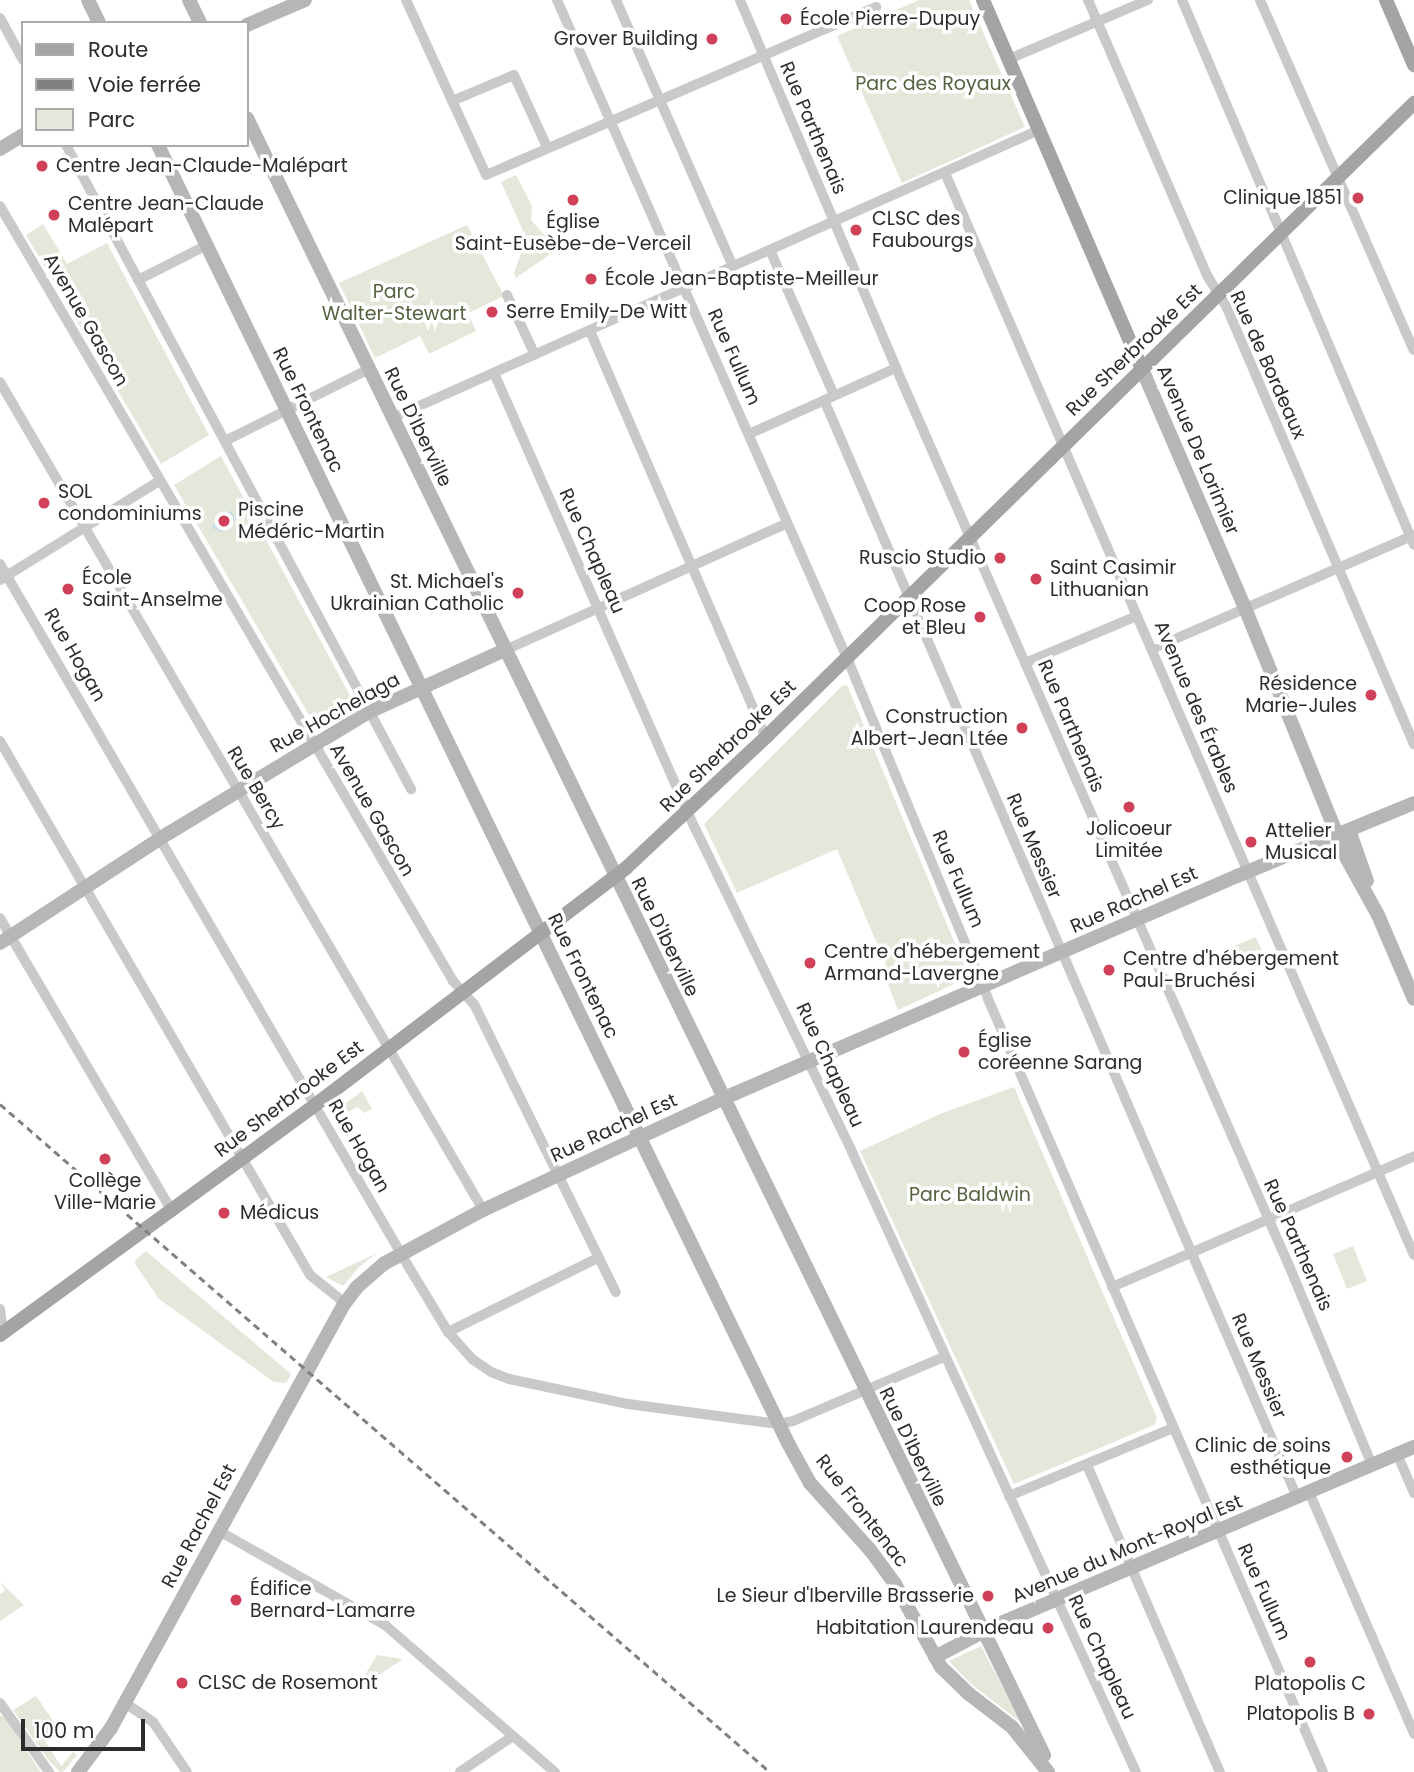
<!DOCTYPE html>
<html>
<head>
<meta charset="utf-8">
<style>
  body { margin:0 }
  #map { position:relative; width:1414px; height:1772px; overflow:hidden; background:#fff; font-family:Poppins,sans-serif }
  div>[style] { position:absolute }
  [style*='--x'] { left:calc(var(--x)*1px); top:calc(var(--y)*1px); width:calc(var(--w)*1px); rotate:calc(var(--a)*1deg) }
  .green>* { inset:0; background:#e3e8db }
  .water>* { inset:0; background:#c9dee6 }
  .street>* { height:10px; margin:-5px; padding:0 5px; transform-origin:5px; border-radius:5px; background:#c9c9c9 }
  .secondary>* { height:14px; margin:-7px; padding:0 7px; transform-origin:7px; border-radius:7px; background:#b6b6b6 }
  .primary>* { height:14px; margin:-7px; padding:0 7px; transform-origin:7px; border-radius:7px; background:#a4a4a4 }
  .rail>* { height:2.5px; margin-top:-1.25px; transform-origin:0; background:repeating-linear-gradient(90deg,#818181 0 7px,transparent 0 12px) }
  .dots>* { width:19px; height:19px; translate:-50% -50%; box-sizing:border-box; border:4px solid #fff; border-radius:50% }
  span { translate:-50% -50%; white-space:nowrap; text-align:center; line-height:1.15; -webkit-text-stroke:7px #fff; paint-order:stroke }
  .poi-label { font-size:19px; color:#2c2c2c }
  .left { translate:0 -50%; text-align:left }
  .right { translate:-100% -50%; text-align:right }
  .park-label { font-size:19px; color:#53623f }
  .street-label { font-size:19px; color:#2c2c2c }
  .legend { position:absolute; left:21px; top:21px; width:228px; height:126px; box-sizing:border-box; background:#fff; border:2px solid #ababab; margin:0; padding:9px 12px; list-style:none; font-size:21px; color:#2c2c2c }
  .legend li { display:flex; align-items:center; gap:14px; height:35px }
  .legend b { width:35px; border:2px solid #ababab }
  .scale { position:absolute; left:21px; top:1719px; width:124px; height:32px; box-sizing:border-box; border:4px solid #2c2c2c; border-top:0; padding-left:9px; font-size:21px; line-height:24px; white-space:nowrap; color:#2c2c2c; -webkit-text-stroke:5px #fff; paint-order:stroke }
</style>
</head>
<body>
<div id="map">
  <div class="green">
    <div style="clip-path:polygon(919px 0,969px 0,1025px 127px,902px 183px,837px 36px)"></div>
    <div style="clip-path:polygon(516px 175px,532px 206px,531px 220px,546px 237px,549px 255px,516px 278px,514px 273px,525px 242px,524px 233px,501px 182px)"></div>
    <div style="clip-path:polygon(43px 224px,67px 264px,107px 243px,209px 435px,161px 464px,26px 235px)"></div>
    <div style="clip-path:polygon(467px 225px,504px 296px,450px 322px,469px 316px,476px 331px,429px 354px,420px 336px,375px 358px,339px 283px)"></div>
    <div style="clip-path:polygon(221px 456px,353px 701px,352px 706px,316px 727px,174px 485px)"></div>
    <div style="clip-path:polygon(847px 685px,969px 977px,898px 1010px,886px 979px,891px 977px,837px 849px,737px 893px,704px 824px,842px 686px)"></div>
    <div style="clip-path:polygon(1256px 937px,1262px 951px,1235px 962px,1229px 948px)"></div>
    <div style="clip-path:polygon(1014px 1087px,1157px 1418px,1154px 1425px,1014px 1484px,860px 1151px,940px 1114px)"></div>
    <div style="clip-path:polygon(362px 1091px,372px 1109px,364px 1113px,358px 1107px,346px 1113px,342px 1106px)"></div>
    <div style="clip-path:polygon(1353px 1246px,1367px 1281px,1347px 1289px,1333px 1254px)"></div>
    <div style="clip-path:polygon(146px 1251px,291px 1374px,286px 1383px,274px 1382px,159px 1299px,135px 1264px,136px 1259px)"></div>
    <div style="clip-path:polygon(377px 1253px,359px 1267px,343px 1286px,326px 1277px)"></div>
    <div style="clip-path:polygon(0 1582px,24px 1605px,0 1621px,0 1594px,5px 1591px)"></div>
    <div style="clip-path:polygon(981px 1646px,1022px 1723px,971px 1684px,949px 1661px)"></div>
    <div style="clip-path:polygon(377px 1655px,403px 1659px,361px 1687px,359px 1685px)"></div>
    <div style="clip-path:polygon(36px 1696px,56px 1725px,45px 1741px,61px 1766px,73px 1752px,77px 1755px,64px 1771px,60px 1772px,50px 1762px,13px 1710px)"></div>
    <div style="clip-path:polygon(0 1715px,4px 1717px,41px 1772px,0 1772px)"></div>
  </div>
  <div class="water">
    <div style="clip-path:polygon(231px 511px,236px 519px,230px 529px,221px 532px,212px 528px,219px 515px)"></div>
  </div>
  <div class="street">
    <div style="--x:406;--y:0;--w:192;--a:65.4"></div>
    <div style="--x:486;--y:175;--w:425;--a:-23.3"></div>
    <div style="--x:557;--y:0;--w:719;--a:66.22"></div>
    <div style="--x:847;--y:658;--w:369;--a:67.5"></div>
    <div style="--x:988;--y:999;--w:842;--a:66.57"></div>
    <div style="--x:616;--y:0;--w:291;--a:66.3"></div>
    <div style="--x:740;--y:0;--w:400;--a:67"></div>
    <div style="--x:896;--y:368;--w:982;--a:66.36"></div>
    <div style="--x:1290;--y:1268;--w:213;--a:67.4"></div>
    <div style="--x:1088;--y:0;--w:302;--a:66.6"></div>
    <div style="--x:1208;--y:277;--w:36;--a:58"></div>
    <div style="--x:1227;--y:308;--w:475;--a:66.8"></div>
    <div style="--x:1182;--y:0;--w:592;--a:66.94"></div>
    <div style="--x:1260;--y:0;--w:382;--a:66.3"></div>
    <div style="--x:0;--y:18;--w:48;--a:61.3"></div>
    <div style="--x:1009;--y:59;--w:151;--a:-23"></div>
    <div style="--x:452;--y:101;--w:67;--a:-22.8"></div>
    <div style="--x:514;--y:75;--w:79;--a:65.4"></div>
    <div style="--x:66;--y:145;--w:731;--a:61.82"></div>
    <div style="--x:945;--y:173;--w:1179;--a:66.57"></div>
    <div style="--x:0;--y:206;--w:898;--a:59.69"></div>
    <div style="--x:453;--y:981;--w:31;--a:48"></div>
    <div style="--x:474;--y:1004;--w:321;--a:63.8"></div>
    <div style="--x:770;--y:250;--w:158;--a:66.2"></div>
    <div style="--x:138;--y:280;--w:77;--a:-26.9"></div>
    <div style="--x:507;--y:295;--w:66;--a:65"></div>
    <div style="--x:590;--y:331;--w:443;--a:66.6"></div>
    <div style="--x:494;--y:373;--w:497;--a:66.2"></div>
    <div style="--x:695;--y:828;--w:360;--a:64.1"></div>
    <div style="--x:852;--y:1152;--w:682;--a:65.39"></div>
    <div style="--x:0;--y:382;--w:959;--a:59.74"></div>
    <div style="--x:824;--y:400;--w:1195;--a:66.68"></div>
    <div style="--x:392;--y:418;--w:708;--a:-24"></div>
    <div style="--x:749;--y:434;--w:161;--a:-24.2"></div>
    <div style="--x:225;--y:441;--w:161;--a:-26.6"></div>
    <div style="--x:0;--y:564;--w:816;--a:59.82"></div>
    <div style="--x:410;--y:1269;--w:74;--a:58.9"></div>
    <div style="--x:448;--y:1332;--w:36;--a:48"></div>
    <div style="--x:472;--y:1359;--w:23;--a:34"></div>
    <div style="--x:491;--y:1372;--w:19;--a:21"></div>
    <div style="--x:509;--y:1379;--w:122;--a:11.9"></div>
    <div style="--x:628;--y:1404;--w:151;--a:7.6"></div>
    <div style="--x:778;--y:1424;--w:15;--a:-11"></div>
    <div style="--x:793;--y:1421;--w:164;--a:-23"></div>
    <div style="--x:0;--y:580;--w:187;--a:-31.9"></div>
    <div style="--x:1152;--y:649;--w:286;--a:-23.5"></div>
    <div style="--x:505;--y:650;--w:309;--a:-24.2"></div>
    <div style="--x:1025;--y:663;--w:121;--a:-22.8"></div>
    <div style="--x:0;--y:741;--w:617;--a:59.86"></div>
    <div style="--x:310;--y:1275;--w:45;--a:38.7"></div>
    <div style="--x:0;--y:918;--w:338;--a:59.6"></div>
    <div style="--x:1112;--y:1287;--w:329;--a:-23.4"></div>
    <div style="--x:0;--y:1309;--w:24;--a:83"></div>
    <div style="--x:448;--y:1332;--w:167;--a:-26.3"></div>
    <div style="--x:1397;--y:1454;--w:43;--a:66.4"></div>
    <div style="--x:1087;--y:1465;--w:335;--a:66.6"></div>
    <div style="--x:1309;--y:1492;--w:264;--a:66.5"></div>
    <div style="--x:1009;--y:1496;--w:178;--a:-22.5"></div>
    <div style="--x:219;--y:1531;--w:191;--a:29.5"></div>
    <div style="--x:385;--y:1625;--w:225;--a:40.9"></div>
    <div style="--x:0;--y:1703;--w:85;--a:54.6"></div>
    <div style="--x:125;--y:1703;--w:34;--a:34"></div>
    <div style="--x:153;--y:1722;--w:60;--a:55.8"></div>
    <div style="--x:460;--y:1772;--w:64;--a:-34.2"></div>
  </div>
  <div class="secondary">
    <div style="--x:88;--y:0;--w:25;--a:64"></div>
    <div style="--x:189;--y:0;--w:25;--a:64"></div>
    <div style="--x:247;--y:25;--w:63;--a:-23.3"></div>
    <div style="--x:247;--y:118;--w:1821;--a:64.04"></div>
    <div style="--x:158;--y:145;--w:1443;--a:64.11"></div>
    <div style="--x:788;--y:1443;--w:46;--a:61.2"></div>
    <div style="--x:810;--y:1483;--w:91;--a:48.1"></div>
    <div style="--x:871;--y:1551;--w:41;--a:54"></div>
    <div style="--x:895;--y:1584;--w:95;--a:61"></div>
    <div style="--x:941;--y:1667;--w:39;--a:44"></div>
    <div style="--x:969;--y:1694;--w:54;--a:37.5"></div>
    <div style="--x:1012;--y:1727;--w:58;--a:51.3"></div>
    <div style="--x:0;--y:149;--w:27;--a:-31"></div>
    <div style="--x:1142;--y:369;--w:260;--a:66.7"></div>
    <div style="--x:1245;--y:608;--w:269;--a:67.9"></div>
    <div style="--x:1346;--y:857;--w:66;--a:61.1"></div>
    <div style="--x:1378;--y:915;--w:91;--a:66.8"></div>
    <div style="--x:1349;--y:830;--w:54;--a:70.6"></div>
    <div style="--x:0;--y:943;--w:202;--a:-33.1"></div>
    <div style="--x:169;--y:833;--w:234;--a:-31.2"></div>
    <div style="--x:369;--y:712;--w:149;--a:-24.5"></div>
    <div style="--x:935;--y:1657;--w:67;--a:-27.7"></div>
    <div style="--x:994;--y:1626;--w:457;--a:-23.1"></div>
    <div style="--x:78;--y:1772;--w:55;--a:-53.1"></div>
    <div style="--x:111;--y:1728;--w:485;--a:-61.2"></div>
    <div style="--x:345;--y:1303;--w:20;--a:-53"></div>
    <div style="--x:357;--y:1287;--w:37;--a:-41"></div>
    <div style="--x:385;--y:1263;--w:111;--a:-28.4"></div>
    <div style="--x:483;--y:1210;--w:264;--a:-24.9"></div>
    <div style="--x:722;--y:1099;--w:561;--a:-23.41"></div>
    <div style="--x:1237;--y:876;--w:191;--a:-22.4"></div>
  </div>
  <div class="primary">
    <div style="--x:983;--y:0;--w:402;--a:66.7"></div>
    <div style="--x:1386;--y:0;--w:71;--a:66.7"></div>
    <div style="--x:0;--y:1335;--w:390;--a:-36.1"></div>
    <div style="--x:315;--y:1105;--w:391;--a:-37.3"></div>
    <div style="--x:626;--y:868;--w:192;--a:-43.1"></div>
    <div style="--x:766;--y:737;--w:907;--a:-44.37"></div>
  </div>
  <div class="rail">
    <div style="--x:0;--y:1104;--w:1019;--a:40.94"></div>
  </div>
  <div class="dots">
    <div style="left:786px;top:19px;background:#d04159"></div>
    <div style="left:712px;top:39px;background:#d04159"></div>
    <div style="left:42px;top:166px;background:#d04159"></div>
    <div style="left:1358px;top:198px;background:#d04159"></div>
    <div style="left:573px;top:200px;background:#d04159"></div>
    <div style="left:54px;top:215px;background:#d04159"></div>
    <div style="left:856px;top:230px;background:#d04159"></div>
    <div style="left:591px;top:279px;background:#d04159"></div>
    <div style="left:492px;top:312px;background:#d04159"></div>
    <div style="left:44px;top:503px;background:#d04159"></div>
    <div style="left:224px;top:521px;background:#d04159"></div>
    <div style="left:1000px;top:558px;background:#d04159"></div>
    <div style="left:1036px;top:579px;background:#d04159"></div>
    <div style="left:68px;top:589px;background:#d04159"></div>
    <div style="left:518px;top:593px;background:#d04159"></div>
    <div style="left:980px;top:617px;background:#d04159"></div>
    <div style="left:1371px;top:695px;background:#d04159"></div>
    <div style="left:1022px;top:728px;background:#d04159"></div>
    <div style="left:1129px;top:807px;background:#d04159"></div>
    <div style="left:1251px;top:842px;background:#d04159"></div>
    <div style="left:810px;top:963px;background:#d04159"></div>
    <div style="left:1109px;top:970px;background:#d04159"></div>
    <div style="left:964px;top:1052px;background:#d04159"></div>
    <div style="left:105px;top:1159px;background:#d04159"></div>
    <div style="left:224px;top:1213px;background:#d04159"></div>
    <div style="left:1347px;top:1457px;background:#d04159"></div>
    <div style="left:988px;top:1596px;background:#d04159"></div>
    <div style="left:236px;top:1600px;background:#d04159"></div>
    <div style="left:1048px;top:1628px;background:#d04159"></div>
    <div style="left:1310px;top:1662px;background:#d04159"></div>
    <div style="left:182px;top:1683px;background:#d04159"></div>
    <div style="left:1369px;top:1714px;background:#d04159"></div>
  </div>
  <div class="poi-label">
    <span class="left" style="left:800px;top:19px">École Pierre-Dupuy</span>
    <span class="right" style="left:698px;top:39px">Grover Building</span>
    <span class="left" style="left:56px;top:166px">Centre Jean-Claude-Malépart</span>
    <span class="right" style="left:1342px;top:198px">Clinique 1851</span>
    <span class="left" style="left:68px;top:215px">Centre Jean-Claude<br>Malépart</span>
    <span class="left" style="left:872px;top:230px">CLSC des<br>Faubourgs</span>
    <span style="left:573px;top:233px">Église<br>Saint-Eusèbe-de-Verceil</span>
    <span class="left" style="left:605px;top:279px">École Jean-Baptiste-Meilleur</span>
    <span class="left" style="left:506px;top:312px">Serre Emily-De Witt</span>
    <span class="left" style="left:58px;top:503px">SOL<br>condominiums</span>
    <span class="left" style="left:238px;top:521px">Piscine<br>Médéric-Martin</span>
    <span class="right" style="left:986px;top:558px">Ruscio Studio</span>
    <span class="left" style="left:1050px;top:579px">Saint Casimir<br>Lithuanian</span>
    <span class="left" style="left:82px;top:589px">École<br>Saint-Anselme</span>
    <span class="right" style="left:504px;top:593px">St. Michael's<br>Ukrainian Catholic</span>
    <span class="right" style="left:966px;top:617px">Coop Rose<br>et Bleu</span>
    <span class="right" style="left:1357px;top:695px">Résidence<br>Marie-Jules</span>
    <span class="right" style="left:1008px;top:728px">Construction<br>Albert-Jean Ltée</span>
    <span style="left:1129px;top:840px">Jolicoeur<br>Limitée</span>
    <span class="left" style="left:1265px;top:842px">Attelier<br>Musical</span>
    <span class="left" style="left:824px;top:963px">Centre d'hébergement<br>Armand-Lavergne</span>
    <span class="left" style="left:1123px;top:970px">Centre d'hébergement<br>Paul-Bruchési</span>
    <span class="left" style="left:978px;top:1052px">Église<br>coréenne Sarang</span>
    <span style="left:105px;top:1192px">Collège<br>Ville-Marie</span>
    <span class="left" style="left:240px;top:1213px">Médicus</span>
    <span class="right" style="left:1331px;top:1457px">Clinic de soins<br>esthétique</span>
    <span class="left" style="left:250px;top:1600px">Édifice<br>Bernard-Lamarre</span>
    <span class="right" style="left:974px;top:1596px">Le Sieur d'Iberville Brasserie</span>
    <span class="right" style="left:1034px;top:1628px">Habitation Laurendeau</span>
    <span class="left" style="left:198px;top:1683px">CLSC de Rosemont</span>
    <span style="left:1310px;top:1684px">Platopolis C</span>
    <span class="right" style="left:1355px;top:1714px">Platopolis B</span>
  </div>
  <div class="park-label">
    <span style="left:933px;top:84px">Parc des Royaux</span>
    <span style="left:394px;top:303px">Parc<br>Walter-Stewart</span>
    <span style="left:970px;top:1195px">Parc Baldwin</span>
  </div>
  <div class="street-label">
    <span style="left:813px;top:128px;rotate:67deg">Rue Parthenais</span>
    <span style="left:86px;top:320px;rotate:60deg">Avenue Gascon</span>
    <span style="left:1134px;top:350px;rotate:-44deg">Rue Sherbrooke Est</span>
    <span style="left:734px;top:357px;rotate:66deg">Rue Fullum</span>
    <span style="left:1268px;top:365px;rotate:66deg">Rue de Bordeaux</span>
    <span style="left:308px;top:410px;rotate:64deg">Rue Frontenac</span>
    <span style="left:418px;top:427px;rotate:64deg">Rue D'Iberville</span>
    <span style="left:1198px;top:450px;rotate:67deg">Avenue De Lorimier</span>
    <span style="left:592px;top:551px;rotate:66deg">Rue Chapleau</span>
    <span style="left:75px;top:655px;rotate:60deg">Rue Hogan</span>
    <span style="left:1196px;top:707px;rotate:67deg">Avenue des Érables</span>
    <span style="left:335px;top:713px;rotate:-29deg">Rue Hochelaga</span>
    <span style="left:1071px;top:726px;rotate:67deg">Rue Parthenais</span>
    <span style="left:728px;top:746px;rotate:-44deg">Rue Sherbrooke Est</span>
    <span style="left:256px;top:788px;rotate:59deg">Rue Bercy</span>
    <span style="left:372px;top:810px;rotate:60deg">Avenue Gascon</span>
    <span style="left:1034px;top:846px;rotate:67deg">Rue Messier</span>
    <span style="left:958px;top:879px;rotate:67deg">Rue Fullum</span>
    <span style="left:1134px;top:900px;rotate:-24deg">Rue Rachel Est</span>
    <span style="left:665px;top:937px;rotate:64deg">Rue D'Iberville</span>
    <span style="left:583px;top:976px;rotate:64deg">Rue Frontenac</span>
    <span style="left:830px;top:1065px;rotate:65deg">Rue Chapleau</span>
    <span style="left:289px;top:1099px;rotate:-37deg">Rue Sherbrooke Est</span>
    <span style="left:614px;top:1128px;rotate:-25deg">Rue Rachel Est</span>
    <span style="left:359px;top:1146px;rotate:60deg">Rue Hogan</span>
    <span style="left:1298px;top:1245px;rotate:66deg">Rue Parthenais</span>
    <span style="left:1259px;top:1366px;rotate:67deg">Rue Messier</span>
    <span style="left:913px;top:1447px;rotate:64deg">Rue D'Iberville</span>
    <span style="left:862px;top:1511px;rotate:52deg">Rue Frontenac</span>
    <span style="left:199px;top:1526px;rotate:-62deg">Rue Rachel Est</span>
    <span style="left:1127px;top:1549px;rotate:-23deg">Avenue du Mont-Royal Est</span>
    <span style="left:1264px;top:1592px;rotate:66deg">Rue Fullum</span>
    <span style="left:1102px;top:1657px;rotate:65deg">Rue Chapleau</span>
  </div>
  <ul class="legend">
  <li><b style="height:9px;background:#a4a4a4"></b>Route</li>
  <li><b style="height:9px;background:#818181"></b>Voie ferrée</li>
  <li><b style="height:19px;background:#e3e8db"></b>Parc</li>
  </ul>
  <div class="scale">100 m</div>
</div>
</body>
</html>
